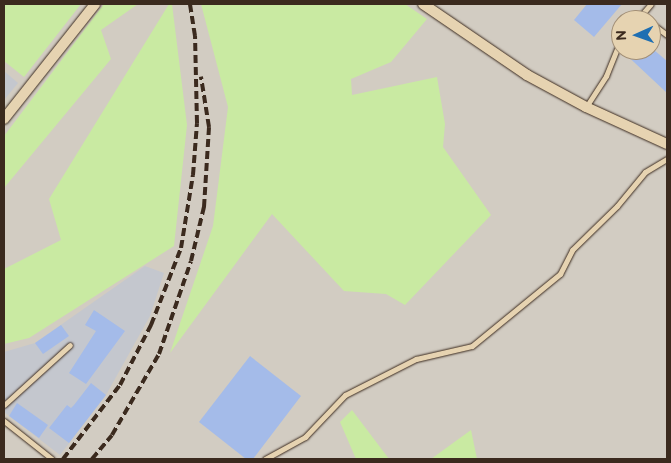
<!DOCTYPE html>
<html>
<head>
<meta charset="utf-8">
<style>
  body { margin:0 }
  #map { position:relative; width:671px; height:463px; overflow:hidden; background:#d2ccc2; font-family:"Balsamiq Sans",sans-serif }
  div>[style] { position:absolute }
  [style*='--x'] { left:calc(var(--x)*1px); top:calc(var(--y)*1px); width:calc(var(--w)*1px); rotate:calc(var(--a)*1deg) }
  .built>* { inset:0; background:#c4c7ce }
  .green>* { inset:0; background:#c9eaa2 }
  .building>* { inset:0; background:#a4bbe9 }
  .roads { filter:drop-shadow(0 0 1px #3b2a1e) drop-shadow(0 0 1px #3b2a1e) }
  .lane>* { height:5px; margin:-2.5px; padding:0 2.5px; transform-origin:2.5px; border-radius:2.5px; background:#e6d3b1 }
  .street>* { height:10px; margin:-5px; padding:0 5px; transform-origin:5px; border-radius:5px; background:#e6d3b1 }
  .rail>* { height:4px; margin-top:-2px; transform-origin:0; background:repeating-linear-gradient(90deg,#3b2a1e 0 8px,transparent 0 12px) }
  span { translate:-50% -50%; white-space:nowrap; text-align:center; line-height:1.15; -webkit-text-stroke:4.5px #e6d3b1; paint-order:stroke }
  .frame { position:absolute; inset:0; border:5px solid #3b2a1e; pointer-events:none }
  .north { position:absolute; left:611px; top:10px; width:50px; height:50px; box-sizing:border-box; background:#e6d3b1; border:1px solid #a28f76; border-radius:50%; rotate:268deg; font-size:14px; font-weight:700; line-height:20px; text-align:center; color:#3b2a1e }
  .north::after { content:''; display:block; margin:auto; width:18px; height:22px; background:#1f6fb2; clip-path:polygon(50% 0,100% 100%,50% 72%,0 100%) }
</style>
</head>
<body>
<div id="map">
  <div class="built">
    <div style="clip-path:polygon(4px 71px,18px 83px,4px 100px)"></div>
    <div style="clip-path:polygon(145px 266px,164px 273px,150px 316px,106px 395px,60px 455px,4px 412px,4px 352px,35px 343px)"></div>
  </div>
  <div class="green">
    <div style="clip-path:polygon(4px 4px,81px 4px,24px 77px,4px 61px)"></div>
    <div style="clip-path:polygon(104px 4px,138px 4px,101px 30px,111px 59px,4px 188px,4px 136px)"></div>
    <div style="clip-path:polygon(169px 4px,172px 4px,187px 125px,174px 246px,29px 338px,4px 344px,4px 269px,61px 240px,49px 199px)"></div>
    <div style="clip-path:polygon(201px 4px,405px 4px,427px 19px,391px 62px,351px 79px,352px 95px,437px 77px,445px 124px,443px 147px,491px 215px,405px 305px,386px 294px,344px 291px,272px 214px,170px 353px,213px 226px,228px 107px)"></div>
    <div style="clip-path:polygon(352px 410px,389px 459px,356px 459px,340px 422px)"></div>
    <div style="clip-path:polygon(471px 430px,477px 459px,431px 459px)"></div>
  </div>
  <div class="building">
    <div style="clip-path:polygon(587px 4px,622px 4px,594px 37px,574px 20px)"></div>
    <div style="clip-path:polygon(621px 50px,654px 50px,667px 61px,667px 93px)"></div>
    <div style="clip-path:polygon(94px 310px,125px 331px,86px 384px,69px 373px,96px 331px,85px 325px)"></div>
    <div style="clip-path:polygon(61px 325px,69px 336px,43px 354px,35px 343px)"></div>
    <div style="clip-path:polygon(250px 356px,301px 396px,253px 459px,246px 459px,199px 422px)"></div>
    <div style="clip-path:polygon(91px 383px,106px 395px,69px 443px,49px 428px,67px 405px,71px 408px,74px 405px)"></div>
    <div style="clip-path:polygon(17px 403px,48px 425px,39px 438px,9px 416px)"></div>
  </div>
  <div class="roads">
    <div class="lane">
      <div style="--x:637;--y:20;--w:21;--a:-49"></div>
      <div style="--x:651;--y:23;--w:20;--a:37"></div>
      <div style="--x:586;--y:107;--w:37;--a:-57"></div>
      <div style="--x:606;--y:76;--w:40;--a:-68"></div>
      <div style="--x:4;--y:405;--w:89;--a:-42.3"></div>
      <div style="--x:4;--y:421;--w:61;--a:38.4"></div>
      <div style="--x:265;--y:459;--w:46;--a:-28.8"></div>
      <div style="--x:305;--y:437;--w:58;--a:-46.4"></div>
      <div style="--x:345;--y:395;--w:80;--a:-26.9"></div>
      <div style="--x:416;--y:359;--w:57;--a:-13.1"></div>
      <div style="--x:472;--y:346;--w:114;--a:-39.3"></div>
      <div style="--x:560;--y:274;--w:27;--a:-63"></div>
      <div style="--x:572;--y:250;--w:63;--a:-44.4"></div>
      <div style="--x:617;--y:206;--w:44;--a:-50.5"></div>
      <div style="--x:645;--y:172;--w:26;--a:-31"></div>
    </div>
    <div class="street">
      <div style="--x:423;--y:4;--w:126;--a:34.3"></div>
      <div style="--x:527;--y:75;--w:67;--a:28.5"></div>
      <div style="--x:586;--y:107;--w:89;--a:24.6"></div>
      <div style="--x:4;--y:119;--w:147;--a:-51.6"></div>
    </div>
  </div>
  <div class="rail">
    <div style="--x:63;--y:459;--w:93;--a:-52.4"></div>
    <div style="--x:120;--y:385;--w:68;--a:-62.7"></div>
    <div style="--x:151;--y:325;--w:83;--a:-68.7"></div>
    <div style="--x:181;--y:248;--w:74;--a:-80.7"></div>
    <div style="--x:193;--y:175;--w:52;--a:-85.6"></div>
    <div style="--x:197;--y:123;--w:87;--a:-91.3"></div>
    <div style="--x:195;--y:36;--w:32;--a:-99"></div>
    <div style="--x:92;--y:459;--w:31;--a:-50"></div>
    <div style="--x:112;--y:435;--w:94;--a:-59.9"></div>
    <div style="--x:159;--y:354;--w:98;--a:-71"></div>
    <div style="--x:191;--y:261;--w:56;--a:-76.5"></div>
    <div style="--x:204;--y:207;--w:80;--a:-86.4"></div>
    <div style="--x:209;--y:127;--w:51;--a:-99.1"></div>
  </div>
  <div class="frame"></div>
  <div class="north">N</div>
</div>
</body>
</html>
